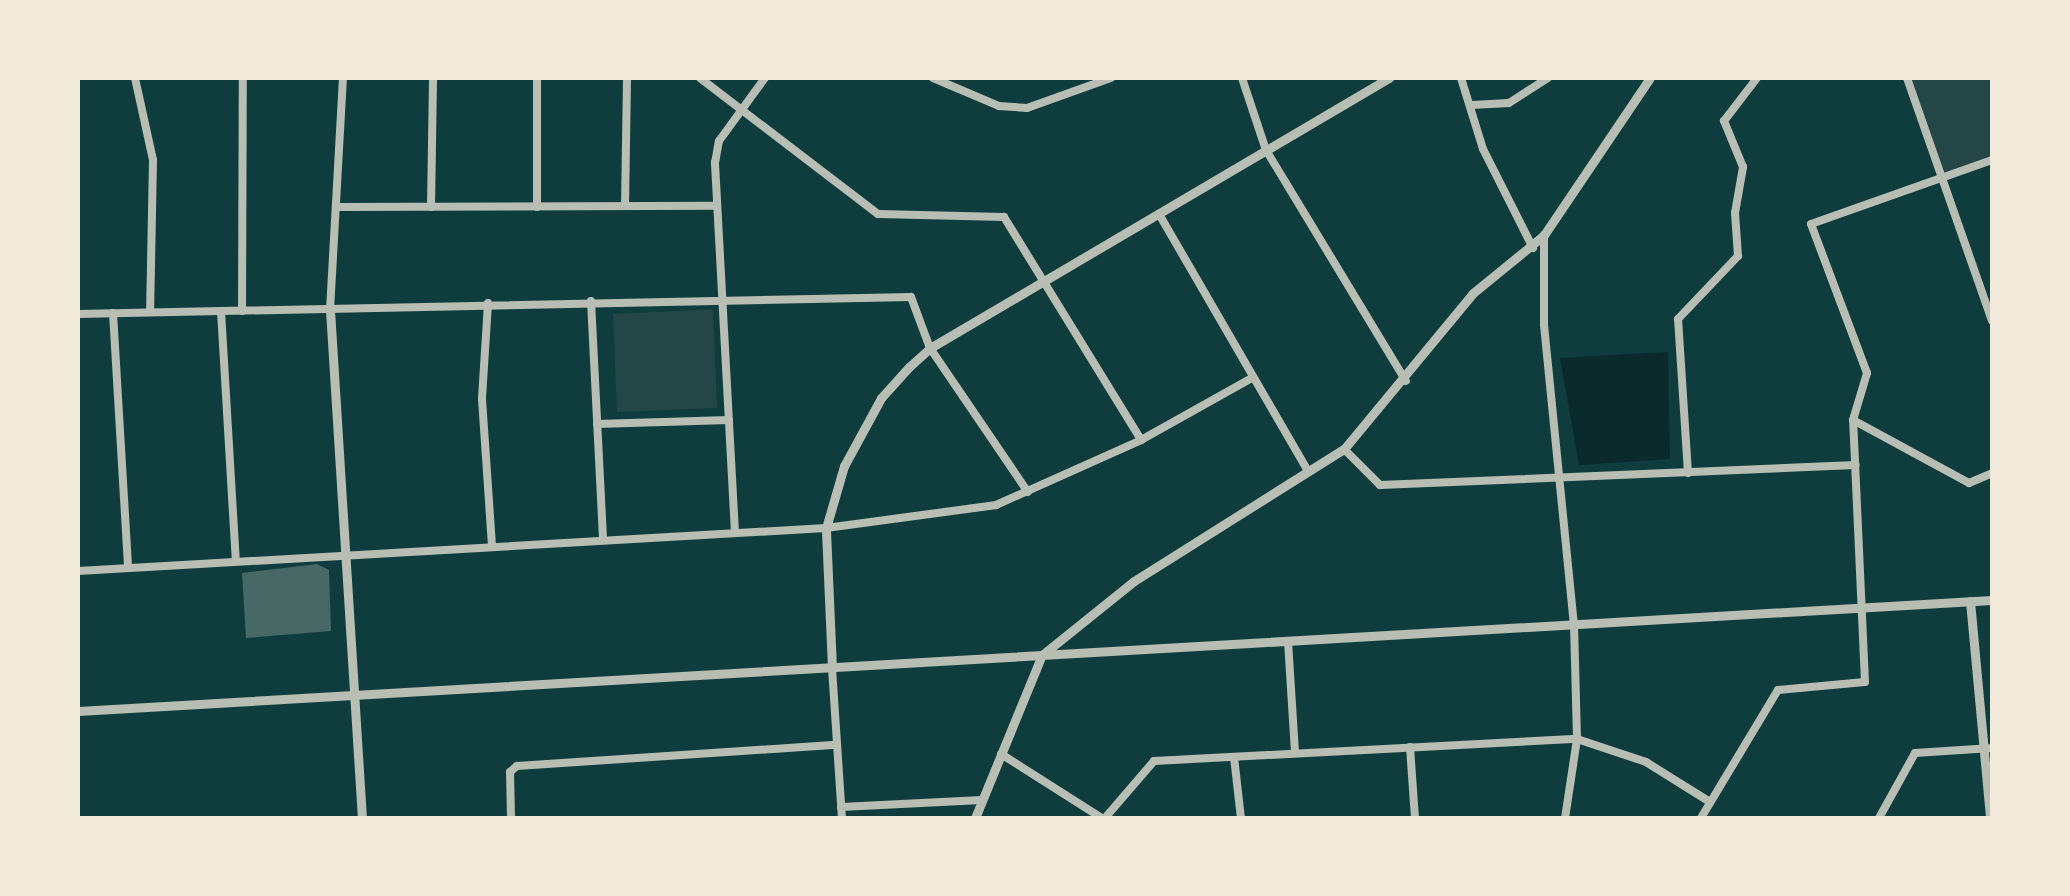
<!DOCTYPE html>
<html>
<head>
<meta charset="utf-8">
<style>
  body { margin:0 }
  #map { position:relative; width:2070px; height:896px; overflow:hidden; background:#0f3d3e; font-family:Literata,serif }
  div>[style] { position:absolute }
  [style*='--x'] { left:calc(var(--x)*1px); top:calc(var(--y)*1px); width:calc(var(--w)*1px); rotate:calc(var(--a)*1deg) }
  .green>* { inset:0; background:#244646 }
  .water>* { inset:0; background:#0a2a2b }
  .building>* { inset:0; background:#486865 }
  .minor>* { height:8px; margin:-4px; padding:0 4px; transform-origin:4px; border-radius:4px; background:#b8beb3 }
  .tertiary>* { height:9px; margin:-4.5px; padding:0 4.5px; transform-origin:4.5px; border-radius:4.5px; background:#b8beb3 }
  span { translate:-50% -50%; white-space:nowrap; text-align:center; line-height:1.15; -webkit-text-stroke:10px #f1e9da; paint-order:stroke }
  .frame { position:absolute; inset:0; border:80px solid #f1e9da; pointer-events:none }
</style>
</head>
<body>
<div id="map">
  <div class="green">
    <div style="clip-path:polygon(1907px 78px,1992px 78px,1992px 160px,1946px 176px)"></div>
    <div style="clip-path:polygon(713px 309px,717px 408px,617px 412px,613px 314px)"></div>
  </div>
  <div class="water">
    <div style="clip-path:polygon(1668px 352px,1670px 459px,1579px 465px,1560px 358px)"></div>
  </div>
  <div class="building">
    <div style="clip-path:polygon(317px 564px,329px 570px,331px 631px,246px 638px,242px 573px)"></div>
  </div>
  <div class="minor">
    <div style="--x:135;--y:78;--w:84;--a:77.6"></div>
    <div style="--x:153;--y:160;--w:152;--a:91.1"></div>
    <div style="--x:537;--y:78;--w:129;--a:90"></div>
    <div style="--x:700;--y:78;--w:224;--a:37.4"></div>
    <div style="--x:878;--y:214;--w:126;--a:1.4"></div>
    <div style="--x:1004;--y:217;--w:262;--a:58.4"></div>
    <div style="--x:933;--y:78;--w:72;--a:23"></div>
    <div style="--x:999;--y:106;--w:28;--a:4"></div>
    <div style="--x:1027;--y:108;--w:89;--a:-19.7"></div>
    <div style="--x:1242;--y:78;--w:76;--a:71.6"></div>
    <div style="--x:1266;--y:150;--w:270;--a:58.8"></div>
    <div style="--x:1461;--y:78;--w:74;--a:72.8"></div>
    <div style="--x:1483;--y:149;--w:111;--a:63.2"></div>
    <div style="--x:1907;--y:78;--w:257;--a:70.7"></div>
    <div style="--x:1472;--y:105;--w:37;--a:-3"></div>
    <div style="--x:1509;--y:103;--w:46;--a:-32.7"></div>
    <div style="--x:625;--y:206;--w:128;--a:-89.1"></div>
    <div style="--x:340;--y:207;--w:377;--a:-0.2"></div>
    <div style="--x:431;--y:207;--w:129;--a:-89.1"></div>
    <div style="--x:1159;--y:214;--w:297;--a:59.9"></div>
    <div style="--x:1544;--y:235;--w:90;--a:90"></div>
    <div style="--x:1544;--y:325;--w:301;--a:84.3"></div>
    <div style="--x:1574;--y:624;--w:115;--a:88.5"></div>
    <div style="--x:1577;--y:739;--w:80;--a:98.6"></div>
    <div style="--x:591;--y:301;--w:239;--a:87.1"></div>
    <div style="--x:488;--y:303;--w:96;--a:93.6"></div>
    <div style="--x:482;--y:399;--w:147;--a:86.1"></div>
    <div style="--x:330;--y:310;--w:232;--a:-86.8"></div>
    <div style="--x:221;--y:311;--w:250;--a:86.6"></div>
    <div style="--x:242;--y:311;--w:233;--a:-89.8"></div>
    <div style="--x:113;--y:313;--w:255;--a:86.6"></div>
    <div style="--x:78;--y:314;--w:833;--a:-1.17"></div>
    <div style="--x:911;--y:297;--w:54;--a:69.6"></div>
    <div style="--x:930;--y:348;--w:174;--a:55.8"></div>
    <div style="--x:1853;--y:420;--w:132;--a:28.5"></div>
    <div style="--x:1969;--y:483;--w:25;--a:-23"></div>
    <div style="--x:597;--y:424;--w:132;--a:-1.7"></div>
    <div style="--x:1344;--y:449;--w:51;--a:45"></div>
    <div style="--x:1380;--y:485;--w:476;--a:-2.4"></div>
    <div style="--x:1688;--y:473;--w:154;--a:-93.7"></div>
    <div style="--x:1678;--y:319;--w:87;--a:-46.4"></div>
    <div style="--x:1738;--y:256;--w:43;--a:-94"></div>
    <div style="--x:1735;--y:213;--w:47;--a:-80.1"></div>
    <div style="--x:1743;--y:167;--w:50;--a:-112.4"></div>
    <div style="--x:1724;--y:121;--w:54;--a:-52.5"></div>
    <div style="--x:735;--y:533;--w:371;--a:-93.1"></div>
    <div style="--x:715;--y:163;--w:22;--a:-80"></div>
    <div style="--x:719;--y:141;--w:78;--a:-53.9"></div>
    <div style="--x:78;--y:571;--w:749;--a:-3.29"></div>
    <div style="--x:826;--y:528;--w:172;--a:-7.7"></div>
    <div style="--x:996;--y:505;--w:159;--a:-24.1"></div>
    <div style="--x:1141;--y:440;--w:127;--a:-29.2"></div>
    <div style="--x:1288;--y:641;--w:112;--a:86.4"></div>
    <div style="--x:832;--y:668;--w:150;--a:86.2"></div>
    <div style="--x:1410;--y:747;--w:71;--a:86"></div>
    <div style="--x:1001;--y:754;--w:120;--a:32.4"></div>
    <div style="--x:1234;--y:757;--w:61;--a:83.5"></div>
    <div style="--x:841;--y:807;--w:141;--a:-2.8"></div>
    <div style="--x:511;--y:818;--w:46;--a:-91.2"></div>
    <div style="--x:510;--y:772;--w:9;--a:-41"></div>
    <div style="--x:517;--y:766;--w:320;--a:-3.8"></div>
    <div style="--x:1105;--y:818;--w:75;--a:-49.3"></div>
    <div style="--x:1154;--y:761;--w:424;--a:-3"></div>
    <div style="--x:1577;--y:739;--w:73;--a:18.4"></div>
    <div style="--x:1646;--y:762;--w:75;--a:32"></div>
    <div style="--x:1701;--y:818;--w:149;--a:-59"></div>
    <div style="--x:1778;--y:690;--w:87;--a:-5.3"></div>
    <div style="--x:1865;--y:682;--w:262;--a:-92.6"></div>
    <div style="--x:1853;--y:420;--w:49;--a:-73.4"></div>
    <div style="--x:1867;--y:373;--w:159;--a:-110.6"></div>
    <div style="--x:1811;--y:224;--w:192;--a:-19.5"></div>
    <div style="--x:1879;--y:818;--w:74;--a:-61"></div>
    <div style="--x:1915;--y:753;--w:77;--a:-3.7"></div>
  </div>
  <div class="tertiary">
    <div style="--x:330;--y:310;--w:509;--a:86.4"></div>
    <div style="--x:1970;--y:601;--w:218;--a:84.7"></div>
    <div style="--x:832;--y:668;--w:140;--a:-92.5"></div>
    <div style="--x:826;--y:528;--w:65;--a:-73.8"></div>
    <div style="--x:844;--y:466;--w:77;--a:-61.4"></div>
    <div style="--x:881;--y:398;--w:42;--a:-47.9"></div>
    <div style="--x:909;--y:367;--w:28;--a:-42"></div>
    <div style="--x:930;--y:348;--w:533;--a:-30.47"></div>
    <div style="--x:78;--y:711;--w:1917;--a:-3.32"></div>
    <div style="--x:975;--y:818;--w:176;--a:-67.7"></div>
    <div style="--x:1042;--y:655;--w:118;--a:-38.8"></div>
    <div style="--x:1134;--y:581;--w:248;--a:-32.2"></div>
    <div style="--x:1344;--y:449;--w:202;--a:-50.4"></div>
    <div style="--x:1473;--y:293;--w:92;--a:-39.2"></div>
    <div style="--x:1544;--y:235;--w:189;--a:-56"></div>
  </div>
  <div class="frame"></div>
</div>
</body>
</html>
